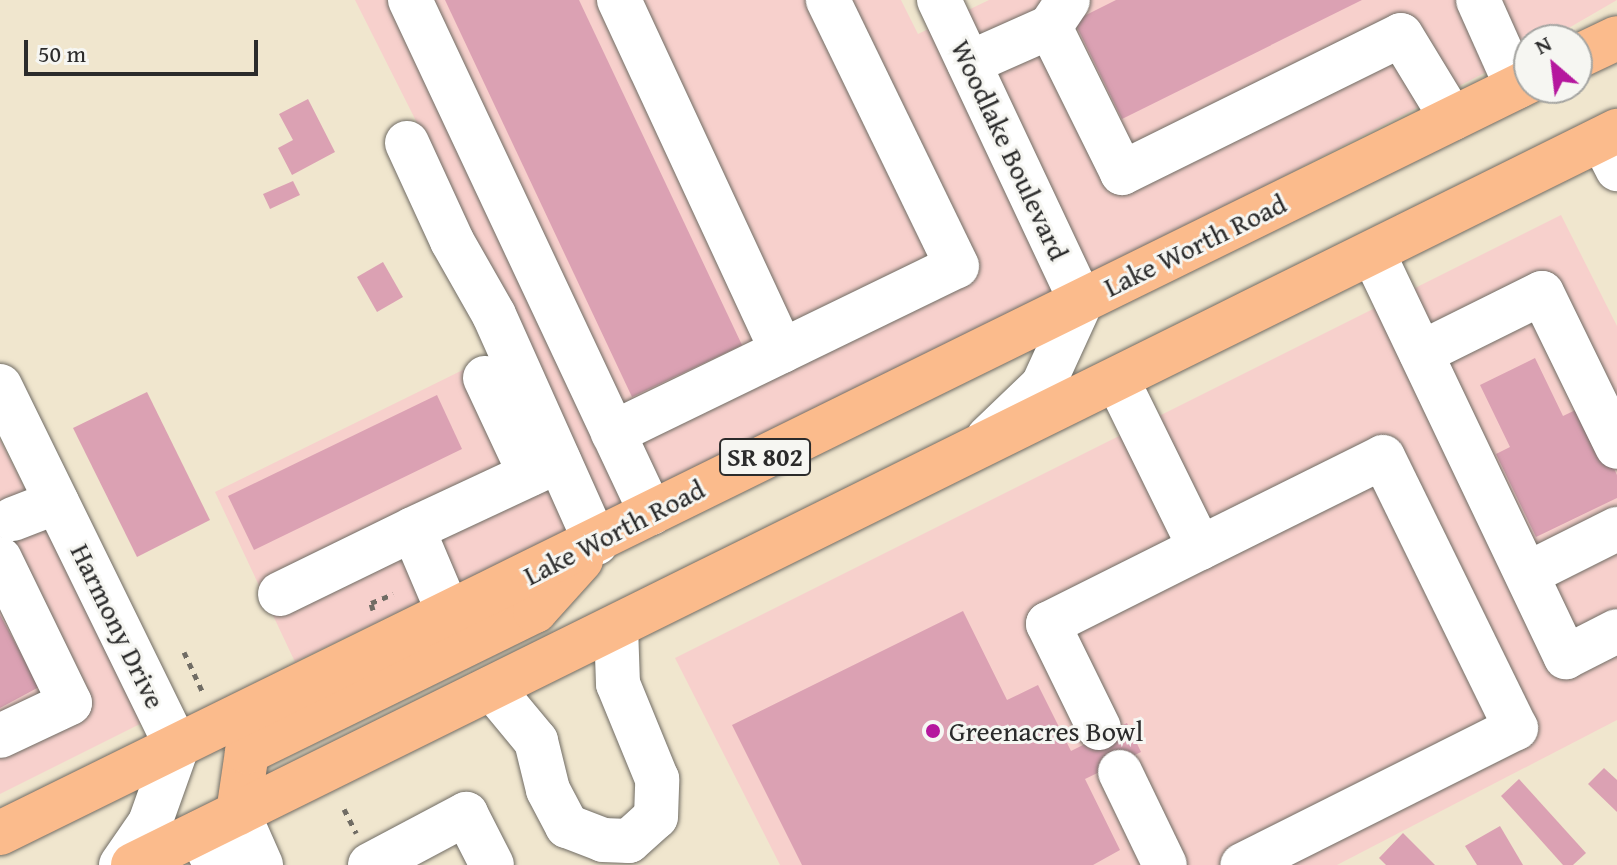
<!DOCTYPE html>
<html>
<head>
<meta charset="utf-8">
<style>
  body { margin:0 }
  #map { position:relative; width:1617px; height:865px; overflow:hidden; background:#f0e6ce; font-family:"Gentium Book Plus",serif }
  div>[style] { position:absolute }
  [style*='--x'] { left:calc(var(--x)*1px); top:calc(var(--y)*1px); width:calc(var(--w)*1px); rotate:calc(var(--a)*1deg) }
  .built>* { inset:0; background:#f7d0cc }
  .building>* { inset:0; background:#dba1b3 }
  .path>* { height:5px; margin-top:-2.5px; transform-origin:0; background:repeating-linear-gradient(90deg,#706c64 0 6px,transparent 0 12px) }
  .roads { filter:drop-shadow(0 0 2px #706c64) drop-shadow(0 0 2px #706c64) }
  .minor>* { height:44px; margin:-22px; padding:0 22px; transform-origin:22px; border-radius:22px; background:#fff }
  .major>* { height:44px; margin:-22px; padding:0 22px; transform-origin:22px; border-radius:22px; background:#fbbb8c }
  .dots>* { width:22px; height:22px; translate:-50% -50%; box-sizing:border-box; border:4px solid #f6f6f2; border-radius:50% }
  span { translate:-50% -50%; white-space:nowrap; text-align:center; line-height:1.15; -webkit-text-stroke:6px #f6f6f2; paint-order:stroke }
  .shield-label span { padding:2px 6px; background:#f6f6f2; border:2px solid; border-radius:6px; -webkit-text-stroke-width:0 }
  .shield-label { font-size:26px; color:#2b2b2b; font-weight:700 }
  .street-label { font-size:28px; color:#2b2b2b }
  .poi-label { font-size:28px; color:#2b2b2b }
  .left { translate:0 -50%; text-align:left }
  .north { position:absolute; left:1513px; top:24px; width:80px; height:80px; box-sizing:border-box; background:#f6f6f2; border:2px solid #a5a5a2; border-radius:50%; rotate:332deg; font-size:22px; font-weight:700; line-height:32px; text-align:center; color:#2b2b2b }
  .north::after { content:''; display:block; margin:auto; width:28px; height:36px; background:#b5179e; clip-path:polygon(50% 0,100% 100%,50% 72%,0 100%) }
  .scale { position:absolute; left:24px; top:40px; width:234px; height:36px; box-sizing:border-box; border:4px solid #2b2b2b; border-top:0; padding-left:10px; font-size:24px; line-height:28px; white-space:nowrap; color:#2b2b2b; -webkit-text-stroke:6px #f6f6f2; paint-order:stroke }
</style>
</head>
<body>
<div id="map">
  <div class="built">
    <div style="clip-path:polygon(355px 0,901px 0,918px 34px,989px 0,1617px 0,1548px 40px,1529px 40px,1529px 50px,1025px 310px,295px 662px,215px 492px,526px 339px)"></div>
    <div style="clip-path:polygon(1561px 215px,1617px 326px,1617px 720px,1337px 865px,780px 865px,675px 658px)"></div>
    <div style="clip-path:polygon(0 439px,144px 722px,0 794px)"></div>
  </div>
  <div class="building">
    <div style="clip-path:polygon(445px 0,579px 0,742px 345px,632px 397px)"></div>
    <div style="clip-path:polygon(1116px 0,1362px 0,1122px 119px,1074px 21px)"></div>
    <div style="clip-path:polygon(308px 99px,335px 152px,292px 175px,278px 148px,293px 140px,279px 114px)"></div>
    <div style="clip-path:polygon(293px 181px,300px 195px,270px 209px,263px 194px)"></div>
    <div style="clip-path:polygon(383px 262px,403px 297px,377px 312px,357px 277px)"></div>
    <div style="clip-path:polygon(1535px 358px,1563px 416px,1584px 406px,1617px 475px,1617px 498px,1536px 537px,1496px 454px,1510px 447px,1480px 385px)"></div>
    <div style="clip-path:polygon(147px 392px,210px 520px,137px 557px,73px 428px)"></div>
    <div style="clip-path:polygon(437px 395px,462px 449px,254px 550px,228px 496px)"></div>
    <div style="clip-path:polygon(963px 611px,1007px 700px,1038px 685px,1071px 751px,1127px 723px,1141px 752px,1085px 779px,1120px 850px,1093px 865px,802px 865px,732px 725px)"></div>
    <div style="clip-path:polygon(0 615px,39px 687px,0 708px)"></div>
    <div style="clip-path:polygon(1604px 768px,1617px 780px,1617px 812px,1588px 784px)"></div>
    <div style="clip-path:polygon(1519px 779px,1586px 853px,1573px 865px,1563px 865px,1501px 796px)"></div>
    <div style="clip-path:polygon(1500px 826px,1523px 865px,1477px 865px,1465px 846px)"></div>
    <div style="clip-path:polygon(1403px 833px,1435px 865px,1386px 865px,1379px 858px)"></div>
  </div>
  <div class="path">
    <div style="--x:373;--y:610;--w:7;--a:-106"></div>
    <div style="--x:371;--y:603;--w:24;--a:-22"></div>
    <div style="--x:184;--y:652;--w:45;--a:65.1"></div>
    <div style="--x:344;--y:809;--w:27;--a:63"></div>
  </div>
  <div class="roads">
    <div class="minor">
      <div style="--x:410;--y:0;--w:567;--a:64.84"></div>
      <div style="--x:619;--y:0;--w:387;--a:65.1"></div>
      <div style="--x:939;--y:0;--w:334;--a:64.8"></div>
      <div style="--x:1081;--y:302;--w:91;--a:114.6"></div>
      <div style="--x:1043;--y:385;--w:76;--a:136.1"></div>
      <div style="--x:1478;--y:0;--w:95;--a:65.9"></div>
      <div style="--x:1050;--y:27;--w:163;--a:63.7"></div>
      <div style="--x:1122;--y:173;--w:311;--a:-26.3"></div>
      <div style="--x:1401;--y:35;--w:98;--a:58.7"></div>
      <div style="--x:969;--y:63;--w:89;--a:-24"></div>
      <div style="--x:1050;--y:27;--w:32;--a:-56"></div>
      <div style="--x:1602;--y:139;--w:34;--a:63"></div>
      <div style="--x:407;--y:143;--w:108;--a:65.3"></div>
      <div style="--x:452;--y:241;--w:85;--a:60.4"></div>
      <div style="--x:494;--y:315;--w:250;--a:65.9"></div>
      <div style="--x:1373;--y:253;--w:448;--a:64.5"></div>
      <div style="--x:1566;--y:657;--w:57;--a:-27"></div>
      <div style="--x:1421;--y:353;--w:135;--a:-26.4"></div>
      <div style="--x:1542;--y:293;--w:171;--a:64"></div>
      <div style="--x:485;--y:378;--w:106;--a:64.9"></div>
      <div style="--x:0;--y:386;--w:402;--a:63.9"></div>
      <div style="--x:177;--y:747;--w:81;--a:109.6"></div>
      <div style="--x:150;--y:823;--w:51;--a:124.6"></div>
      <div style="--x:613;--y:433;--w:382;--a:-25.9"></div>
      <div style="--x:957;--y:266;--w:296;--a:-115.9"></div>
      <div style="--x:13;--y:519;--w:47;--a:-21.1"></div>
      <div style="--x:1200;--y:548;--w:204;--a:-26.4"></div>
      <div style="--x:1383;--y:457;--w:302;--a:63.9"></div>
      <div style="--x:1516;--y:728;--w:306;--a:153.4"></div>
      <div style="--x:0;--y:559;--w:160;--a:64.1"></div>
      <div style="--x:70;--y:703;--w:77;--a:154.8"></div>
      <div style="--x:1527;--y:574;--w:101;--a:-26.6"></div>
      <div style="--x:280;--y:594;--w:148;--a:-26"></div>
      <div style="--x:449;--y:614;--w:92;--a:-113"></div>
      <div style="--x:413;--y:529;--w:161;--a:-25"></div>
      <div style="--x:492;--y:688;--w:69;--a:50.3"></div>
      <div style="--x:536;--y:741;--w:50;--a:76.2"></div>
      <div style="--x:548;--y:790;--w:41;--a:62.2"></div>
      <div style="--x:567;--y:826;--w:39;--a:21"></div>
      <div style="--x:603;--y:840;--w:26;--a:2"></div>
      <div style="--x:629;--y:841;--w:36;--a:-42"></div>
      <div style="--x:656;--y:817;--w:38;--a:-88"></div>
      <div style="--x:657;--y:779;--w:103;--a:-112.3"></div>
      <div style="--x:618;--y:684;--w:56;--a:-92"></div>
      <div style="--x:1099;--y:728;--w:116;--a:-116.1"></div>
      <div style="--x:1048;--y:624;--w:170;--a:-26.6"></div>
      <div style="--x:1200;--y:548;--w:186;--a:-116.2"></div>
      <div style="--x:1120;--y:772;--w:103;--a:64.2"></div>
      <div style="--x:238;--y:813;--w:57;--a:66.1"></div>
      <div style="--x:199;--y:833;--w:36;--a:62"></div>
      <div style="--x:370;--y:865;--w:109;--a:-28"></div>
      <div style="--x:466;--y:814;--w:57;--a:63"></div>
    </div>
    <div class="major">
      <div style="--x:1577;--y:57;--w:44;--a:-25.4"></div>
      <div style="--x:238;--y:813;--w:62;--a:-81.6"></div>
      <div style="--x:247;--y:752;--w:321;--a:-26.1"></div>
      <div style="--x:535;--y:611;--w:69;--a:-48"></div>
      <div style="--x:0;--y:833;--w:1704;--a:-26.19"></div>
      <div style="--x:133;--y:865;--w:1656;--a:-26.32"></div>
    </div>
  </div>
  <div class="dots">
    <div style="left:933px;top:731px;background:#b5179e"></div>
  </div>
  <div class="shield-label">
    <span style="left:765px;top:457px">SR 802</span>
  </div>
  <div class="street-label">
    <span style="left:1010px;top:150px;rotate:65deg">Woodlake Boulevard</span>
    <span style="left:1195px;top:245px;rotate:-26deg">Lake Worth Road</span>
    <span style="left:614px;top:532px;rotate:-27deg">Lake Worth Road</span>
    <span style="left:118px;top:626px;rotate:64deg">Harmony Drive</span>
  </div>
  <div class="poi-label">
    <span class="left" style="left:949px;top:731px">Greenacres Bowl</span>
  </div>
  <div class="north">N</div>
  <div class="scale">50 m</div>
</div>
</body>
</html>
